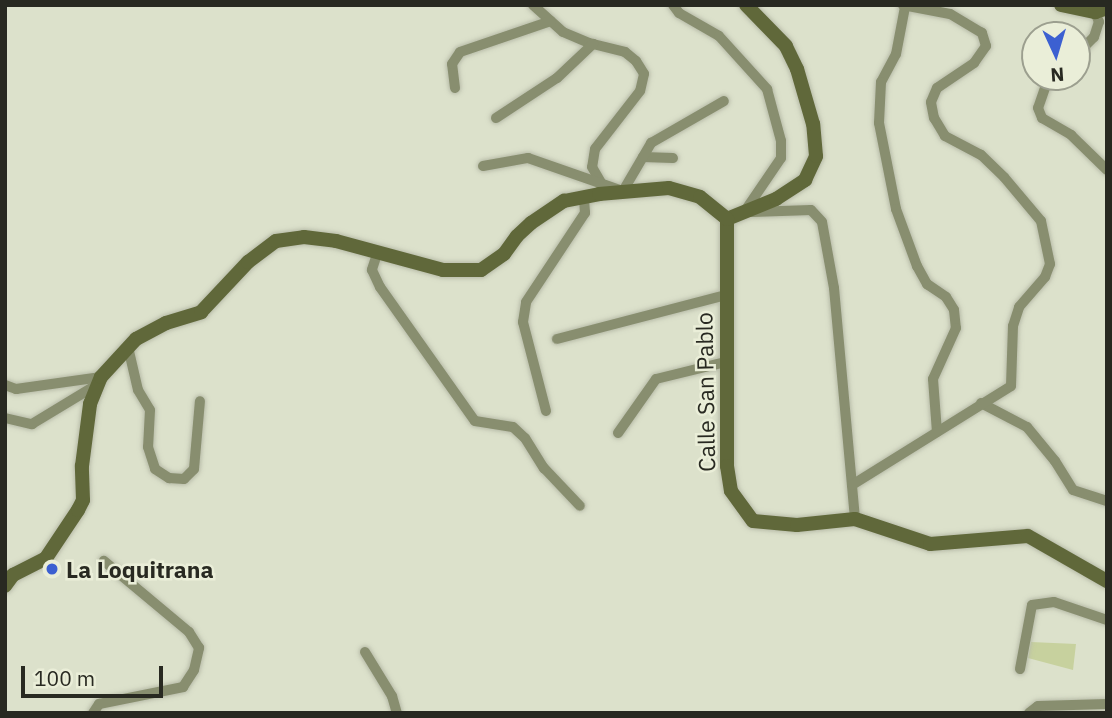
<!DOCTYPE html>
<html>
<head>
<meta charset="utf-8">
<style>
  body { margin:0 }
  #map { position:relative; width:1112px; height:718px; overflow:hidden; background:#dce1cb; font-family:"IBM Plex Sans",sans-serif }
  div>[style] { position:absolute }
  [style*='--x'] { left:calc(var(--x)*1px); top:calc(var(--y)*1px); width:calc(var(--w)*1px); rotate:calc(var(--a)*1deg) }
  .green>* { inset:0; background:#c7d19e }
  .roads { filter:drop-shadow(0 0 2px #b8bca9) drop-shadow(0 0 2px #b8bca9) }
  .street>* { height:10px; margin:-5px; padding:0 5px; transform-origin:5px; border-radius:5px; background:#888e6f }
  .secondary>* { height:14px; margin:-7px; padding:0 7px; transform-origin:7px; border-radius:7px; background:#60683a }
  .dots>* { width:19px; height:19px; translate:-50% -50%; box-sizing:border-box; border:4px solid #eaeed8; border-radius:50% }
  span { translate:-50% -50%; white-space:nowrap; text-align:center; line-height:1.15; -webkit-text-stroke:5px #eaeed8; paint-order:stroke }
  .street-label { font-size:23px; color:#282921 }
  .poi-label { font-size:23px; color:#282921; font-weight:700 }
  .left { translate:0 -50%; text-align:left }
  .frame { position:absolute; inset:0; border:7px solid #282921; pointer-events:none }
  .north { position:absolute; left:1021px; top:21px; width:70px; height:70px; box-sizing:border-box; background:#eaeed8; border:2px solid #9c9f8f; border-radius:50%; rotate:176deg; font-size:19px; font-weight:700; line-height:28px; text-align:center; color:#282921 }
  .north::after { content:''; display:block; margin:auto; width:24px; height:32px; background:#3c60d1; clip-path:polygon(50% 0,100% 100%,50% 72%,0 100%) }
  .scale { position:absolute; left:21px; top:666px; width:142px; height:32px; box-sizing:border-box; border:4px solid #282921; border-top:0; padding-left:9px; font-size:21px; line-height:24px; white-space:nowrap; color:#282921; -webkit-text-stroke:5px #eaeed8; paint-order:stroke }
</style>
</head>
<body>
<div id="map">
  <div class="green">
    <div style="clip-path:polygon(1031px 642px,1076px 644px,1073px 670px,1028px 658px)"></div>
  </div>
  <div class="roads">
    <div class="street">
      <div style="--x:533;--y:5;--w:40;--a:42"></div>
      <div style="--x:563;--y:32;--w:28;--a:23"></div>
      <div style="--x:589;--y:43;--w:37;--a:14"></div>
      <div style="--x:625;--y:52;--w:14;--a:39"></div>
      <div style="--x:636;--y:61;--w:15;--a:58"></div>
      <div style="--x:644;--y:74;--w:17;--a:103"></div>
      <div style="--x:640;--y:91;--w:73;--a:127.8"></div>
      <div style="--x:595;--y:149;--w:18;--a:99"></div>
      <div style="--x:592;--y:167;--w:20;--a:60"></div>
      <div style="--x:673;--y:5;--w:10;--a:53"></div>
      <div style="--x:679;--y:13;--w:46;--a:29.9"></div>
      <div style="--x:719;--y:36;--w:72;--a:47.8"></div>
      <div style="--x:767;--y:89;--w:54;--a:74.9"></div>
      <div style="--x:781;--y:141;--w:17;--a:90"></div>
      <div style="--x:781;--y:158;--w:64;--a:124.2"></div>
      <div style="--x:905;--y:7;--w:48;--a:100.8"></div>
      <div style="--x:896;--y:54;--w:32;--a:118"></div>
      <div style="--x:881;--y:82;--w:41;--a:92.8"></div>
      <div style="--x:879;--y:123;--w:88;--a:78.8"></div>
      <div style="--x:896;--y:209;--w:61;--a:69.8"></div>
      <div style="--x:917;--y:266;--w:21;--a:61"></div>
      <div style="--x:927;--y:284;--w:23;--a:34"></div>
      <div style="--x:946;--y:297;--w:15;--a:58"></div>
      <div style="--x:954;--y:310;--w:18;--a:84"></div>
      <div style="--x:956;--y:328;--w:56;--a:114.3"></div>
      <div style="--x:933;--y:379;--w:53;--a:85.7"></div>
      <div style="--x:1077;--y:54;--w:24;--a:-45"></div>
      <div style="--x:1094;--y:37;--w:16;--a:-72"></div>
      <div style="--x:1099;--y:22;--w:11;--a:-112"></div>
      <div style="--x:1055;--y:77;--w:12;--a:138"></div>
      <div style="--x:1046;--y:85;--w:24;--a:109"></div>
      <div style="--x:1038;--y:108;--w:11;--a:68"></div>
      <div style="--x:1042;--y:118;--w:34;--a:30"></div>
      <div style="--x:1071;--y:135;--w:50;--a:44.2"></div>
      <div style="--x:455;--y:88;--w:24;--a:-97"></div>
      <div style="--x:452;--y:64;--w:14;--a:-56"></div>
      <div style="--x:460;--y:52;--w:96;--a:-18.8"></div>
      <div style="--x:496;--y:118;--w:73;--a:-33.3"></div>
      <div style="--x:557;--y:78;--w:50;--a:-43.4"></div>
      <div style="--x:643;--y:157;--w:30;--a:2"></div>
      <div style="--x:483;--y:166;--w:46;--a:-10.1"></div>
      <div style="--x:528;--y:158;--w:101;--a:19.2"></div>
      <div style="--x:623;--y:191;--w:56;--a:-59.7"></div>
      <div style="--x:651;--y:143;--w:84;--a:-29.9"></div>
      <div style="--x:752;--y:212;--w:59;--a:-1.9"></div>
      <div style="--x:811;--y:210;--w:16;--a:47"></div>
      <div style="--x:822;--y:222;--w:67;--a:79.7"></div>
      <div style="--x:834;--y:288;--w:232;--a:84.8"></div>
      <div style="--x:378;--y:251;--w:20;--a:108"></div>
      <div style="--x:372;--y:270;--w:19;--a:65"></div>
      <div style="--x:380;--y:287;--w:164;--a:54.7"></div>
      <div style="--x:475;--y:421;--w:38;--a:9"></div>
      <div style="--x:513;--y:427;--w:16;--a:43"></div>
      <div style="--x:525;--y:438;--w:36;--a:58"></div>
      <div style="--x:544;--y:468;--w:52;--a:46.5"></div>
      <div style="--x:557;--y:339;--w:175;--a:-14.6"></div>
      <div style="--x:128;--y:347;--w:44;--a:76.9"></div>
      <div style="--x:138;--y:390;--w:23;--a:59"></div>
      <div style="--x:150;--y:410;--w:37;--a:93"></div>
      <div style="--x:148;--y:447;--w:23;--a:72"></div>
      <div style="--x:155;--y:469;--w:17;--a:33"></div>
      <div style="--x:169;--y:478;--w:15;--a:4"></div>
      <div style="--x:184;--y:479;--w:14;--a:-45"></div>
      <div style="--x:194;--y:469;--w:68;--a:-85"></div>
      <div style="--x:5;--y:385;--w:12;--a:20"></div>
      <div style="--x:16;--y:389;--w:86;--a:-8"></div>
      <div style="--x:981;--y:403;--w:52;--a:27.6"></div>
      <div style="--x:1027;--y:427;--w:44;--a:50.5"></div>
      <div style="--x:1055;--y:461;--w:34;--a:58"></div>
      <div style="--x:1073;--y:490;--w:36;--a:18"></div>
      <div style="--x:546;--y:411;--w:92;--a:-104.5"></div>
      <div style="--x:523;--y:322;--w:20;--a:-81"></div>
      <div style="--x:526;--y:302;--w:107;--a:-56.5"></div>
      <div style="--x:585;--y:213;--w:16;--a:-94"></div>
      <div style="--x:5;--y:418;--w:28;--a:13"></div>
      <div style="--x:32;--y:424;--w:77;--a:-31.2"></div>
      <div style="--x:618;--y:433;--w:66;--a:-54.9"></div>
      <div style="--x:656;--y:379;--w:72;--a:-13.7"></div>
      <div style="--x:852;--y:485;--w:187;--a:-31.9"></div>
      <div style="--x:1011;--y:386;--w:60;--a:-88.1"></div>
      <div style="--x:1013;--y:326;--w:20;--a:-72"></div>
      <div style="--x:1019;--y:307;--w:40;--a:-49"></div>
      <div style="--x:1045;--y:277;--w:14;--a:-69"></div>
      <div style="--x:1050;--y:264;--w:44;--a:-101.8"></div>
      <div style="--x:1041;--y:221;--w:57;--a:-130.1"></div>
      <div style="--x:1004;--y:177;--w:32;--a:-136"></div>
      <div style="--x:981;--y:155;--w:41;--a:-152.2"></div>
      <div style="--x:945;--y:136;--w:21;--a:-121"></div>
      <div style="--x:934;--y:118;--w:16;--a:-101"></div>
      <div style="--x:931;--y:102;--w:15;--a:-67"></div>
      <div style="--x:937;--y:88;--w:45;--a:-34"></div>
      <div style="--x:974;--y:63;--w:21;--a:-55"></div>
      <div style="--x:986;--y:46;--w:14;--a:-107"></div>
      <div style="--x:982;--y:33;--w:37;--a:-149"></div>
      <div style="--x:950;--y:14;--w:48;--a:-169.2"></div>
      <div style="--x:365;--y:652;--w:52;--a:58.5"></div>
      <div style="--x:392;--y:696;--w:18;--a:74"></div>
      <div style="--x:1020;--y:669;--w:65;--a:-79.4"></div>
      <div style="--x:1032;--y:605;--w:22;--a:-8"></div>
      <div style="--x:1054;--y:602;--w:56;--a:18.8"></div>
      <div style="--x:93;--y:713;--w:11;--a:-56"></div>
      <div style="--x:99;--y:704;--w:86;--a:-11.4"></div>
      <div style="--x:183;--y:687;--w:20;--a:-57"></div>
      <div style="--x:194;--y:670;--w:23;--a:-77"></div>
      <div style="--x:199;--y:648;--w:19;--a:-122"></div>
      <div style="--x:189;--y:632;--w:111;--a:-140.1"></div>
      <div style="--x:1029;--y:713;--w:11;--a:-38"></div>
      <div style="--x:1038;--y:706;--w:69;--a:-1.7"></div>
    </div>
    <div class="secondary">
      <div style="--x:1061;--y:5;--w:35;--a:12"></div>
      <div style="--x:1095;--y:12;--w:13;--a:-18"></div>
      <div style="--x:727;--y:219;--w:247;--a:90"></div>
      <div style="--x:727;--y:466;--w:25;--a:81"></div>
      <div style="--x:731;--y:491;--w:37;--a:54"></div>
      <div style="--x:753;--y:521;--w:44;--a:5.2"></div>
      <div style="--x:797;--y:525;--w:58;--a:-5.9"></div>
      <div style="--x:855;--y:519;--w:79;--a:18.4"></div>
      <div style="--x:930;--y:544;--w:98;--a:-4.7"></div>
      <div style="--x:1028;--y:536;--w:91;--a:29.7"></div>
      <div style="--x:727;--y:219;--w:53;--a:-22.2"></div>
      <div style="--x:776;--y:199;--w:35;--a:-33"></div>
      <div style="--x:805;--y:180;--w:26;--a:-65"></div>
      <div style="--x:816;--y:156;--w:32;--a:-95"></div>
      <div style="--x:813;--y:124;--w:57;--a:-106.2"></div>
      <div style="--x:797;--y:69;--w:25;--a:-116"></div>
      <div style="--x:786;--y:46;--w:57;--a:-134.3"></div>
      <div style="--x:5;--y:586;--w:14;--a:-54"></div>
      <div style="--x:13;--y:575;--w:37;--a:-27"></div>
      <div style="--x:46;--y:558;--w:58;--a:-56.3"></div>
      <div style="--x:78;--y:510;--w:11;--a:-63"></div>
      <div style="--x:83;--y:500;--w:34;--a:-92"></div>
      <div style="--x:82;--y:466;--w:63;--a:-82.6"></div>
      <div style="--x:90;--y:404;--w:29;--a:-68"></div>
      <div style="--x:101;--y:377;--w:52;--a:-47.4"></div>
      <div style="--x:136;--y:339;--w:34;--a:-28"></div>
      <div style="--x:166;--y:323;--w:37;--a:-17"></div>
      <div style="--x:201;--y:312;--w:69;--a:-46.8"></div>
      <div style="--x:248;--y:262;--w:35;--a:-37"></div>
      <div style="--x:276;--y:241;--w:28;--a:-8"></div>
      <div style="--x:304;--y:237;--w:32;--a:7"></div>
      <div style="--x:336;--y:241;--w:111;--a:15.2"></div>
      <div style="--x:443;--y:270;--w:38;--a:0"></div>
      <div style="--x:481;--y:270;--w:28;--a:-35"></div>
      <div style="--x:504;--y:254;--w:22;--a:-54"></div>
      <div style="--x:517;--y:236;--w:19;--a:-43"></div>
      <div style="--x:531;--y:223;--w:40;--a:-34"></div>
      <div style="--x:564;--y:201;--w:36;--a:-11"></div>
      <div style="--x:599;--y:194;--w:70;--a:-4.9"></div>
      <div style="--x:669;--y:188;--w:32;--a:16"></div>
      <div style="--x:700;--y:197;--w:35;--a:39"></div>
    </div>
  </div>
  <div class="dots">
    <div style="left:52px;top:569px;background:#3c60d1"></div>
  </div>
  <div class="street-label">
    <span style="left:705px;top:392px;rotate:-91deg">Calle San Pablo</span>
  </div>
  <div class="poi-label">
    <span class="left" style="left:66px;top:569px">La Loquitrana</span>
  </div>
  <div class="frame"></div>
  <div class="north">N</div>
  <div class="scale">100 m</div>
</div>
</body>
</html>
